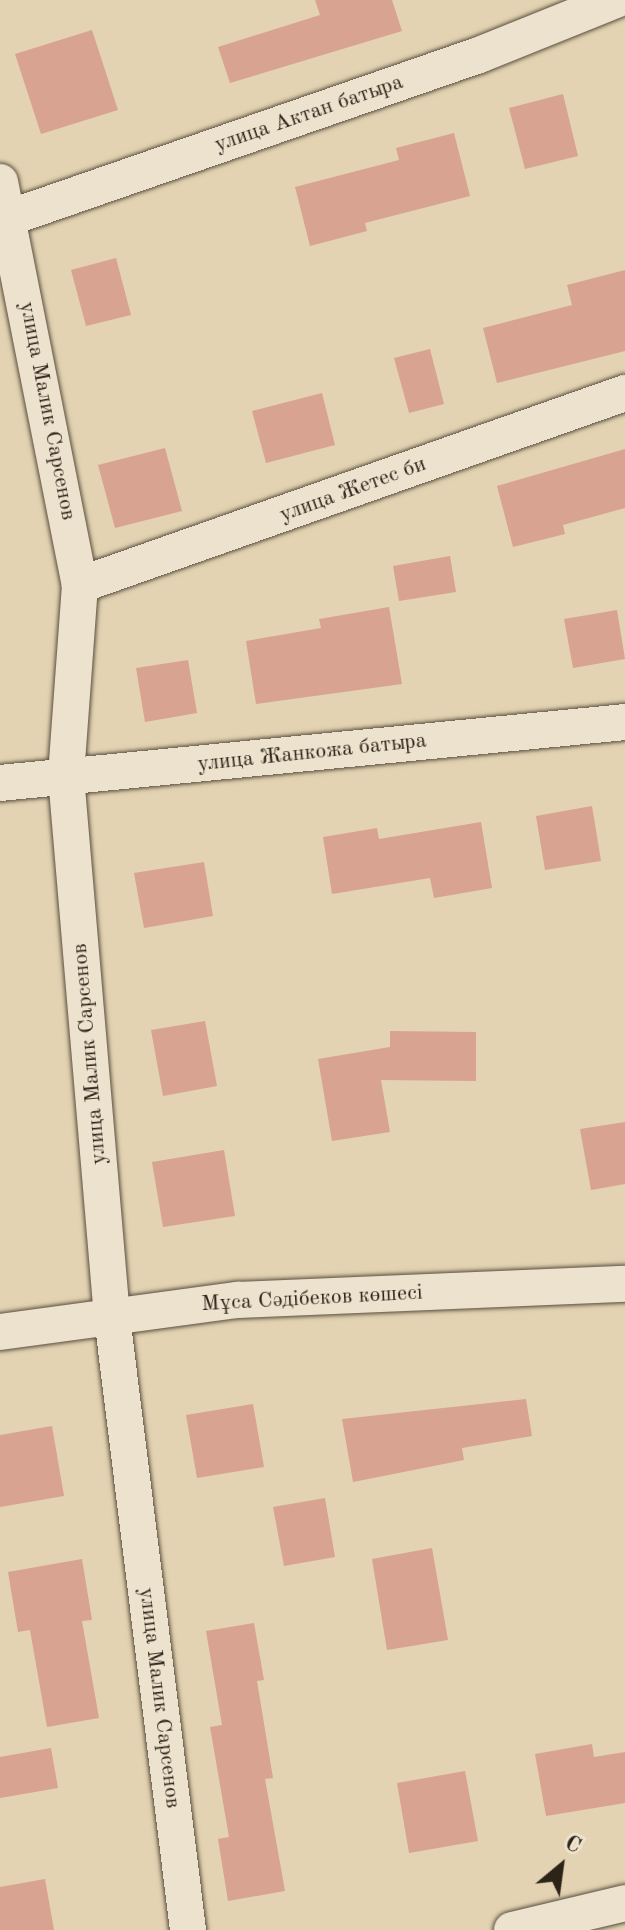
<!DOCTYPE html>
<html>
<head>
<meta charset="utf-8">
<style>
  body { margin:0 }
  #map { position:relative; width:625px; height:1930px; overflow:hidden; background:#e3d3b2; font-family:"Old Standard TT",serif }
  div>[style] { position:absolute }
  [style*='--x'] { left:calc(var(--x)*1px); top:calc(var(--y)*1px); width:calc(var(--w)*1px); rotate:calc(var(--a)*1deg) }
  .building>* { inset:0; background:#d8a390 }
  .roads { filter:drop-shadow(0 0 2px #5a4f3f) drop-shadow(0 0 2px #5a4f3f) }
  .minor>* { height:36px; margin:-18px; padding:0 18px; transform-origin:18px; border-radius:18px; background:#ede2cd }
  span { translate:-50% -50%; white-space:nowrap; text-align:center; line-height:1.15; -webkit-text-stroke:6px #ede2cd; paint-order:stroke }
  .street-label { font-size:22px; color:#2c2319 }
  .north { position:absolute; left:521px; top:1826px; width:80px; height:80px; -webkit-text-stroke:6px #ede2cd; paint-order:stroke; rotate:29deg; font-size:22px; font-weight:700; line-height:32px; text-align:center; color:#2c2319 }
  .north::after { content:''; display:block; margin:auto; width:28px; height:36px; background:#2c2319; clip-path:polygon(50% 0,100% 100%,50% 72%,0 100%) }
</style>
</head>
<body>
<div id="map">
  <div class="building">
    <div style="clip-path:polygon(315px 0,392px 0,402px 31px,230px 83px,218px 47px,320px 15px)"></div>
    <div style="clip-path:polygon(92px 30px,118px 110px,41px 134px,15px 54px)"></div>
    <div style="clip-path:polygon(563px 94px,578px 156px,525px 169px,509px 108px)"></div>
    <div style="clip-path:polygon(454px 133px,470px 196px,365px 223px,367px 231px,310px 246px,295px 187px,399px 160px,396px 148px)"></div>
    <div style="clip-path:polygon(116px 258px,131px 315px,86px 326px,71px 270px)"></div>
    <div style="clip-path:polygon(625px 270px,625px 351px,497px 383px,483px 328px,572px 305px,567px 285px)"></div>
    <div style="clip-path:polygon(430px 349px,444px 404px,409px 413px,394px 358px)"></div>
    <div style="clip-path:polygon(322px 393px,335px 445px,266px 463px,252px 411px)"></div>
    <div style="clip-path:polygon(165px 448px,182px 511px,115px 528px,98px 465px)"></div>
    <div style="clip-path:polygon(625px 449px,625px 508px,563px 525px,565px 534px,513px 547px,497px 486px)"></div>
    <div style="clip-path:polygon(450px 556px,456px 592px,399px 601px,393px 566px)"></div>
    <div style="clip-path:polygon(389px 607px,402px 684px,256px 704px,246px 641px,321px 628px,319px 619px)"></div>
    <div style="clip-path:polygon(617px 610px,625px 659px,573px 668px,564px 619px)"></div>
    <div style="clip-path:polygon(188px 660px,197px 713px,145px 722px,136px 668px)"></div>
    <div style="clip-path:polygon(592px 806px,601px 861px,545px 870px,536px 816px)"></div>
    <div style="clip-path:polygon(481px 822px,492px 888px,434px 898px,430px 878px,332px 894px,323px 837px,377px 828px,379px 839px)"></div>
    <div style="clip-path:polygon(204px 862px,213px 916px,144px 928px,134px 873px)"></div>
    <div style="clip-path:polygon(205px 1021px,217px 1086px,163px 1096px,151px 1030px)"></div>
    <div style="clip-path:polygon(390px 1031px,476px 1032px,476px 1081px,381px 1080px,390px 1132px,332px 1141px,318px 1059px,390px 1047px)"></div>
    <div style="clip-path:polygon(625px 1122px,625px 1184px,591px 1190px,580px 1129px)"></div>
    <div style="clip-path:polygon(224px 1150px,235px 1216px,163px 1227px,152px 1162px)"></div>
    <div style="clip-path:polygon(526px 1399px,532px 1436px,462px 1448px,464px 1460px,353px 1482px,342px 1419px)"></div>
    <div style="clip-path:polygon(253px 1404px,264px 1467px,197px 1478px,186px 1415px)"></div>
    <div style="clip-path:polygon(52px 1426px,64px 1496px,0 1507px,0 1435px)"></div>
    <div style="clip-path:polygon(325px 1498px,335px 1557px,284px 1566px,273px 1507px)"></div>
    <div style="clip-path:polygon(432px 1548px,448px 1640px,387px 1650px,372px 1559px)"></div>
    <div style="clip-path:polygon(82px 1559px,92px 1620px,82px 1621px,99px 1718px,47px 1727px,30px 1630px,18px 1632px,8px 1572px)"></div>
    <div style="clip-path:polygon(254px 1623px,264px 1680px,257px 1681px,273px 1778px,265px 1779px,285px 1891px,228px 1901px,218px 1839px,229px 1837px,210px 1727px,222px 1725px,206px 1631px)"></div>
    <div style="clip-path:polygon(592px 1744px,594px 1757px,625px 1752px,625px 1803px,546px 1816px,535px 1754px)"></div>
    <div style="clip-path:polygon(51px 1748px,58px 1788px,0 1798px,0 1757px)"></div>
    <div style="clip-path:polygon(465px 1771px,478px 1841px,409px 1853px,397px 1783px)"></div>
    <div style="clip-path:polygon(45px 1879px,54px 1930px,0 1930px,0 1887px)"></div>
  </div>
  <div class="roads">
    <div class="minor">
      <div style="--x:0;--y:182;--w:411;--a:78.8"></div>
      <div style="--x:80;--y:585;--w:192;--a:94.2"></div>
      <div style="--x:66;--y:776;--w:543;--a:85.14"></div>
      <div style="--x:112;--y:1317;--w:618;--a:82.93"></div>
      <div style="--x:0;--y:221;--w:507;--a:-19.11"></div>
      <div style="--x:479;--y:55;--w:148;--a:-21.9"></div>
      <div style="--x:80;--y:585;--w:578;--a:-19.41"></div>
      <div style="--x:0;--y:783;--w:628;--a:-5.57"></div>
      <div style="--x:0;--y:1332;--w:240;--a:-7.7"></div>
      <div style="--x:238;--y:1300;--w:387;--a:-2.4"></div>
      <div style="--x:512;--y:1930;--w:116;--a:-13.4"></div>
    </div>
  </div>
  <div class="street-label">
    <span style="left:309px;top:114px;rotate:-19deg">улица Актан батыра</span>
    <span style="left:47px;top:411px;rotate:79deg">улица Малик Сарсенов</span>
    <span style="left:353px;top:490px;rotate:-20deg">улица Жетес би</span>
    <span style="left:312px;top:753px;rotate:-6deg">улица Жанкожа батыра</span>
    <span style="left:90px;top:1054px;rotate:-95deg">улица Малик Сарсенов</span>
    <span style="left:312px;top:1299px;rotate:-3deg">Мұса Сәдібеков көшесі</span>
    <span style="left:159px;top:1698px;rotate:83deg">улица Малик Сарсенов</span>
  </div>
  <div class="north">С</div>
</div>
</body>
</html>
